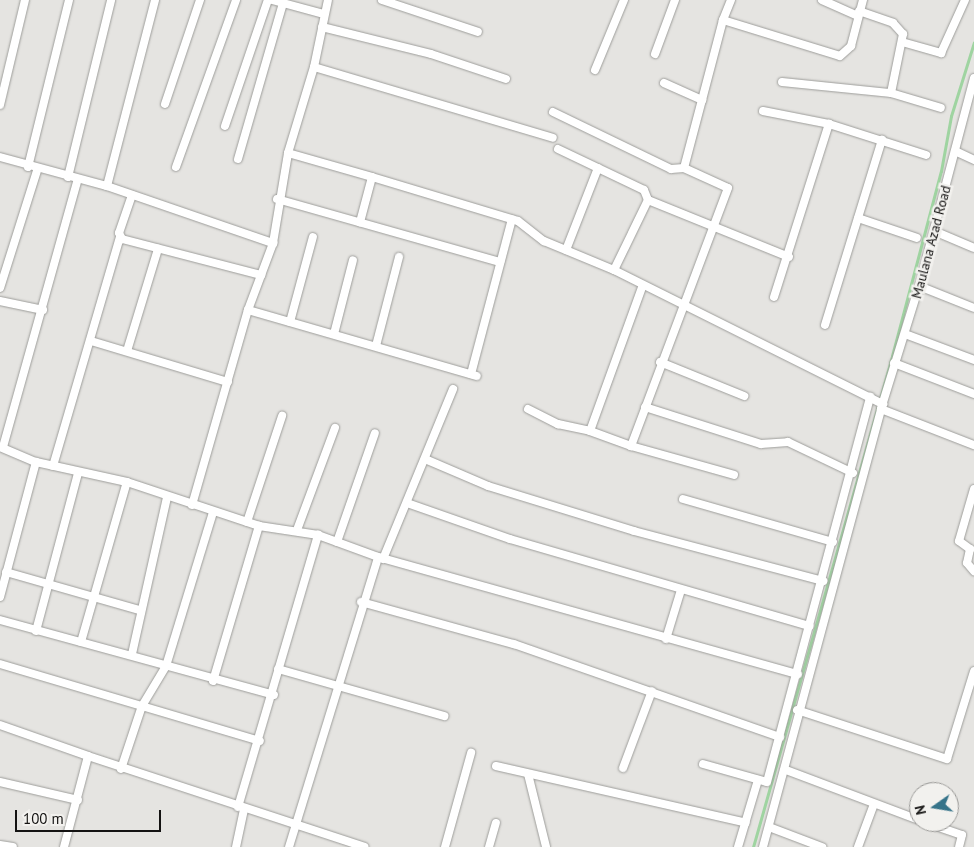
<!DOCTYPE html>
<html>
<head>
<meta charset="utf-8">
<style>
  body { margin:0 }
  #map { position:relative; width:974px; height:847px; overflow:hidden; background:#e5e4e1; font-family:"PT Sans",sans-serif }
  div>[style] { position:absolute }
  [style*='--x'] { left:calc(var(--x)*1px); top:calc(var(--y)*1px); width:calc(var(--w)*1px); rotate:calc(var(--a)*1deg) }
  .stream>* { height:3px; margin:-1.5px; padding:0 1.5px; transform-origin:1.5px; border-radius:1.5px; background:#9fd4a1 }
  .roads { filter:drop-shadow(0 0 1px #9d9d9a) drop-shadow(0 0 1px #9d9d9a) }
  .minor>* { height:8px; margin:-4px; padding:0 4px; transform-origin:4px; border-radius:4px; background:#fff }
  span { translate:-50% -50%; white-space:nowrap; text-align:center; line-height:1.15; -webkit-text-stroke:5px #f2f1ee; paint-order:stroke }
  .street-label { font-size:14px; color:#141312 }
  .north { position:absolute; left:909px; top:782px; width:50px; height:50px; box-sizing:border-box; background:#f2f1ee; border:1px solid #999896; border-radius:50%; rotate:257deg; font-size:14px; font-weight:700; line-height:20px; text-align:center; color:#141312 }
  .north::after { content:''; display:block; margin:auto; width:18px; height:22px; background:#357389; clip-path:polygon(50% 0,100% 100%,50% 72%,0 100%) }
  .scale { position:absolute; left:15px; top:810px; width:146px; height:22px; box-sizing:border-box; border:2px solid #141312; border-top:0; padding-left:6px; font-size:15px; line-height:18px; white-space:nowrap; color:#141312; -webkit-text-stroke:4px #f2f1ee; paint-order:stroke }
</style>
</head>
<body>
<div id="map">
  <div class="stream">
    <div style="--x:753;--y:847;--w:510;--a:-74.19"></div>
    <div style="--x:892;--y:356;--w:191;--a:-75.2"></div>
    <div style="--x:941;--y:171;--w:56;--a:-79.7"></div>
    <div style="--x:951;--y:116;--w:77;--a:-72.7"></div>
  </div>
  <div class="roads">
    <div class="minor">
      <div style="--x:272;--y:0;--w:54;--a:15.1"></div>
      <div style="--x:382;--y:0;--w:101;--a:18.4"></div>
      <div style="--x:731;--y:0;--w:22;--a:112"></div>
      <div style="--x:723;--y:20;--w:122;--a:17.1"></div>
      <div style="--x:840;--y:56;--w:15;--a:-42"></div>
      <div style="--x:851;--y:46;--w:48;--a:-75.4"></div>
      <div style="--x:822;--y:0;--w:39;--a:24"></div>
      <div style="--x:859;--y:11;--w:36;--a:19"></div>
      <div style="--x:893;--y:23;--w:15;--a:48"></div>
      <div style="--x:903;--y:34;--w:60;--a:101.5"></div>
      <div style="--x:322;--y:27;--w:112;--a:13.9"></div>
      <div style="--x:431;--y:54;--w:79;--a:18.4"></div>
      <div style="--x:902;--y:42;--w:41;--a:15.8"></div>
      <div style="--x:941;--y:53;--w:58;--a:-65.6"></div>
      <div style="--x:655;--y:54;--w:58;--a:-69.7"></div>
      <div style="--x:314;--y:67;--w:249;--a:16.5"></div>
      <div style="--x:595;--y:70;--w:76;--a:-67.5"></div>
      <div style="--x:974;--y:78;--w:215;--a:104.8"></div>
      <div style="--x:919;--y:286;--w:129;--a:107.2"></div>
      <div style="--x:881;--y:409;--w:100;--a:21.2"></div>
      <div style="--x:782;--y:82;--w:110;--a:5.8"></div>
      <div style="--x:891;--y:93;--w:52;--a:16.7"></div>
      <div style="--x:664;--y:83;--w:42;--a:24.1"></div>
      <div style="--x:702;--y:100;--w:83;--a:-75.3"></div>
      <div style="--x:165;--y:104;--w:110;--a:-71.4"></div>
      <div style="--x:0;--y:105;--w:108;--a:-76.6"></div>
      <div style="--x:763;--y:111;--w:67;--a:11.1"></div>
      <div style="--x:829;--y:124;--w:102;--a:17.7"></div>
      <div style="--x:553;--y:112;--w:131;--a:25.8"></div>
      <div style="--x:671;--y:169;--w:13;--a:-4"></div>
      <div style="--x:684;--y:168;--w:48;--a:24.4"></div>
      <div style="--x:728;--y:188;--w:276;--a:110.6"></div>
      <div style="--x:631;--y:446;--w:107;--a:15.7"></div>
      <div style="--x:225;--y:126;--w:133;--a:-71.2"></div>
      <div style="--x:558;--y:149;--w:95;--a:25.5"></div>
      <div style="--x:644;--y:190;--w:11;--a:68"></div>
      <div style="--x:955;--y:151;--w:21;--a:25"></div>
      <div style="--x:288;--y:153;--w:87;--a:15.9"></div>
      <div style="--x:372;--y:177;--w:47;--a:104.9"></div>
      <div style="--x:0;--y:157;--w:111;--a:15.2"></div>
      <div style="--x:107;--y:186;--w:176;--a:19"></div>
      <div style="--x:238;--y:159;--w:162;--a:-73.9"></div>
      <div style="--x:28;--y:167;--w:172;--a:-76.2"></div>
      <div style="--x:176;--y:167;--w:177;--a:-70.2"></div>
      <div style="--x:684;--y:168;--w:70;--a:-75.2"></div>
      <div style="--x:68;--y:177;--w:182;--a:-76.3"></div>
      <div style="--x:372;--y:177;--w:152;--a:16.8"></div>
      <div style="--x:518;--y:221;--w:33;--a:38"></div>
      <div style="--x:544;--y:241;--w:76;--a:22.5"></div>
      <div style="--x:614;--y:270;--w:301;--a:26.5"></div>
      <div style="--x:107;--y:186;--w:192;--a:-75.5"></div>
      <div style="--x:132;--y:195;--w:40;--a:108.9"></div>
      <div style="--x:119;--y:233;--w:7;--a:63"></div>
      <div style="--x:122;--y:239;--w:144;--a:14.5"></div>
      <div style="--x:277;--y:199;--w:232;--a:15.8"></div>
      <div style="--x:858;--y:218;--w:62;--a:18.7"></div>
      <div style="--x:934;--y:231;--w:43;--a:23"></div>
      <div style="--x:566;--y:250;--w:88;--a:-68.7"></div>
      <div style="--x:614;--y:270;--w:78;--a:-64.1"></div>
      <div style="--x:648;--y:200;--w:152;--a:22"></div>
      <div style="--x:919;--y:286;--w:59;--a:21.8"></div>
      <div style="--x:0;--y:288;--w:123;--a:-72.5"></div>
      <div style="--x:774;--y:297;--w:182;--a:-72.4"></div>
      <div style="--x:0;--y:301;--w:44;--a:11.8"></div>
      <div style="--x:248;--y:310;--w:72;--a:-69.5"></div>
      <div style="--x:273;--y:243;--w:91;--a:-80.5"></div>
      <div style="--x:288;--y:153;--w:90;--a:-73.2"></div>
      <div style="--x:314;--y:67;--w:68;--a:-78.2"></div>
      <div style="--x:290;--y:322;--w:88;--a:-74.9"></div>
      <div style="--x:825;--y:325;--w:194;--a:-72.9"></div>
      <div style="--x:334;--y:334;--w:76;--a:-75.6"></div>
      <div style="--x:905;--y:334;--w:74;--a:20.6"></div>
      <div style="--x:91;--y:341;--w:143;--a:16.7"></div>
      <div style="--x:376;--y:346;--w:92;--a:-75.5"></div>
      <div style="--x:127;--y:351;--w:107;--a:-73.1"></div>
      <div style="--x:660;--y:362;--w:91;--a:22"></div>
      <div style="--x:894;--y:363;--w:86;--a:21.2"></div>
      <div style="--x:471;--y:374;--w:160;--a:-75.2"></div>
      <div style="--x:645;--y:407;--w:122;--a:17.7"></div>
      <div style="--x:761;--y:444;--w:27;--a:-4"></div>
      <div style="--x:788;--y:442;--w:72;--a:25.5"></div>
      <div style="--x:528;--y:409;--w:34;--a:27"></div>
      <div style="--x:558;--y:424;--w:33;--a:12"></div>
      <div style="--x:631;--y:446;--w:44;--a:-159.9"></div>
      <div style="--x:590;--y:431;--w:153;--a:-70.1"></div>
      <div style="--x:0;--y:447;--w:39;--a:23"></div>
      <div style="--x:36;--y:462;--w:93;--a:12.4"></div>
      <div style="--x:127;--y:482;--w:139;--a:18.4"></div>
      <div style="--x:259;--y:526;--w:60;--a:8.7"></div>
      <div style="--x:318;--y:535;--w:64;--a:20.1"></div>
      <div style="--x:378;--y:557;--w:436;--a:15.6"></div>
      <div style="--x:3;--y:447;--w:278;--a:-74.4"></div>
      <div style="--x:425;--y:459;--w:69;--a:23.2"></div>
      <div style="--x:488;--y:486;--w:153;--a:17.1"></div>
      <div style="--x:634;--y:531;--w:196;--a:14.8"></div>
      <div style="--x:53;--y:466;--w:239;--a:-73.7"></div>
      <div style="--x:974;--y:489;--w:54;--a:106.1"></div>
      <div style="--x:959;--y:541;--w:14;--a:36"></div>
      <div style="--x:970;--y:549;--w:14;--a:102"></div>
      <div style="--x:967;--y:563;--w:11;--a:49"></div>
      <div style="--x:683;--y:499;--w:156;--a:16"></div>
      <div style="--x:407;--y:503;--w:109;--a:19.3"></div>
      <div style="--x:510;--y:539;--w:312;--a:16.2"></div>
      <div style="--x:192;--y:505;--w:203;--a:-74"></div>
      <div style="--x:248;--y:310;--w:238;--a:16.1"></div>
      <div style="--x:247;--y:522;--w:112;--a:-71.7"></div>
      <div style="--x:297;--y:530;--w:109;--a:-69.6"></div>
      <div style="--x:337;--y:542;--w:115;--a:-70.8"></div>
      <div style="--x:383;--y:559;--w:184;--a:-67.6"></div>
      <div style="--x:6;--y:572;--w:138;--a:15.9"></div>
      <div style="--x:0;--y:597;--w:140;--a:-75.1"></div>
      <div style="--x:361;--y:602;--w:159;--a:15.4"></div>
      <div style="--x:514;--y:644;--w:282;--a:19.3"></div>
      <div style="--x:0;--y:620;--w:284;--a:15.3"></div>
      <div style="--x:36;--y:631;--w:163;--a:-75.1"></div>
      <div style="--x:666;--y:639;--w:51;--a:-73"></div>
      <div style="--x:81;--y:642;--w:166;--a:-74"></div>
      <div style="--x:132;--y:654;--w:161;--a:-77.4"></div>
      <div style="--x:0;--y:664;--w:271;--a:16.5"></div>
      <div style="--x:278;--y:669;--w:173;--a:15.8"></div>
      <div style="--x:213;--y:681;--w:162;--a:-73.5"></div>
      <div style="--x:797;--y:710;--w:158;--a:18.1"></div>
      <div style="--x:947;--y:759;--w:92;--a:-72.9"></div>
      <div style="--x:0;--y:725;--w:93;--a:19.4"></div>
      <div style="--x:703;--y:764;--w:66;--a:15.7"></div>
      <div style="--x:767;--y:782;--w:399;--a:-75"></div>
      <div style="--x:496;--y:766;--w:256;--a:12.8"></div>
      <div style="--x:623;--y:768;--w:82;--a:-69.4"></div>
      <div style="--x:121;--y:769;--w:66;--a:-71.6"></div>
      <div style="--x:142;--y:706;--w:47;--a:-59"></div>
      <div style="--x:166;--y:666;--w:161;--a:-73"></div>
      <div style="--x:786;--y:770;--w:142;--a:20.6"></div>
      <div style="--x:528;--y:774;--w:75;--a:76.1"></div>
      <div style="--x:0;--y:782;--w:80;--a:13"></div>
      <div style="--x:238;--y:807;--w:284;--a:-73.6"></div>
      <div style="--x:924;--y:822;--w:40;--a:18.9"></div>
      <div style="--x:962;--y:835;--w:12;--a:104"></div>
      <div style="--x:769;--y:827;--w:57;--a:20.7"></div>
      <div style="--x:0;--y:845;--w:13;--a:9"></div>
      <div style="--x:64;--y:847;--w:94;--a:-75.2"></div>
      <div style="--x:88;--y:756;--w:291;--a:18.2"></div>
      <div style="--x:236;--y:847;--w:39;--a:-78"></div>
      <div style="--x:289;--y:847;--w:303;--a:-72.9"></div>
      <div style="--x:445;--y:847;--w:98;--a:-74.5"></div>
      <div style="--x:489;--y:847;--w:25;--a:-74"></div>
      <div style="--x:738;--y:847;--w:70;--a:-73.4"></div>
      <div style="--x:763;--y:847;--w:454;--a:-74.9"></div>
      <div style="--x:858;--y:847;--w:46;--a:-69.6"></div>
    </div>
  </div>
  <div class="street-label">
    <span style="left:931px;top:242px;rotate:-75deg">Maulana Azad Road</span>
  </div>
  <div class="north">N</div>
  <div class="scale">100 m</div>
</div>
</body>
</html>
